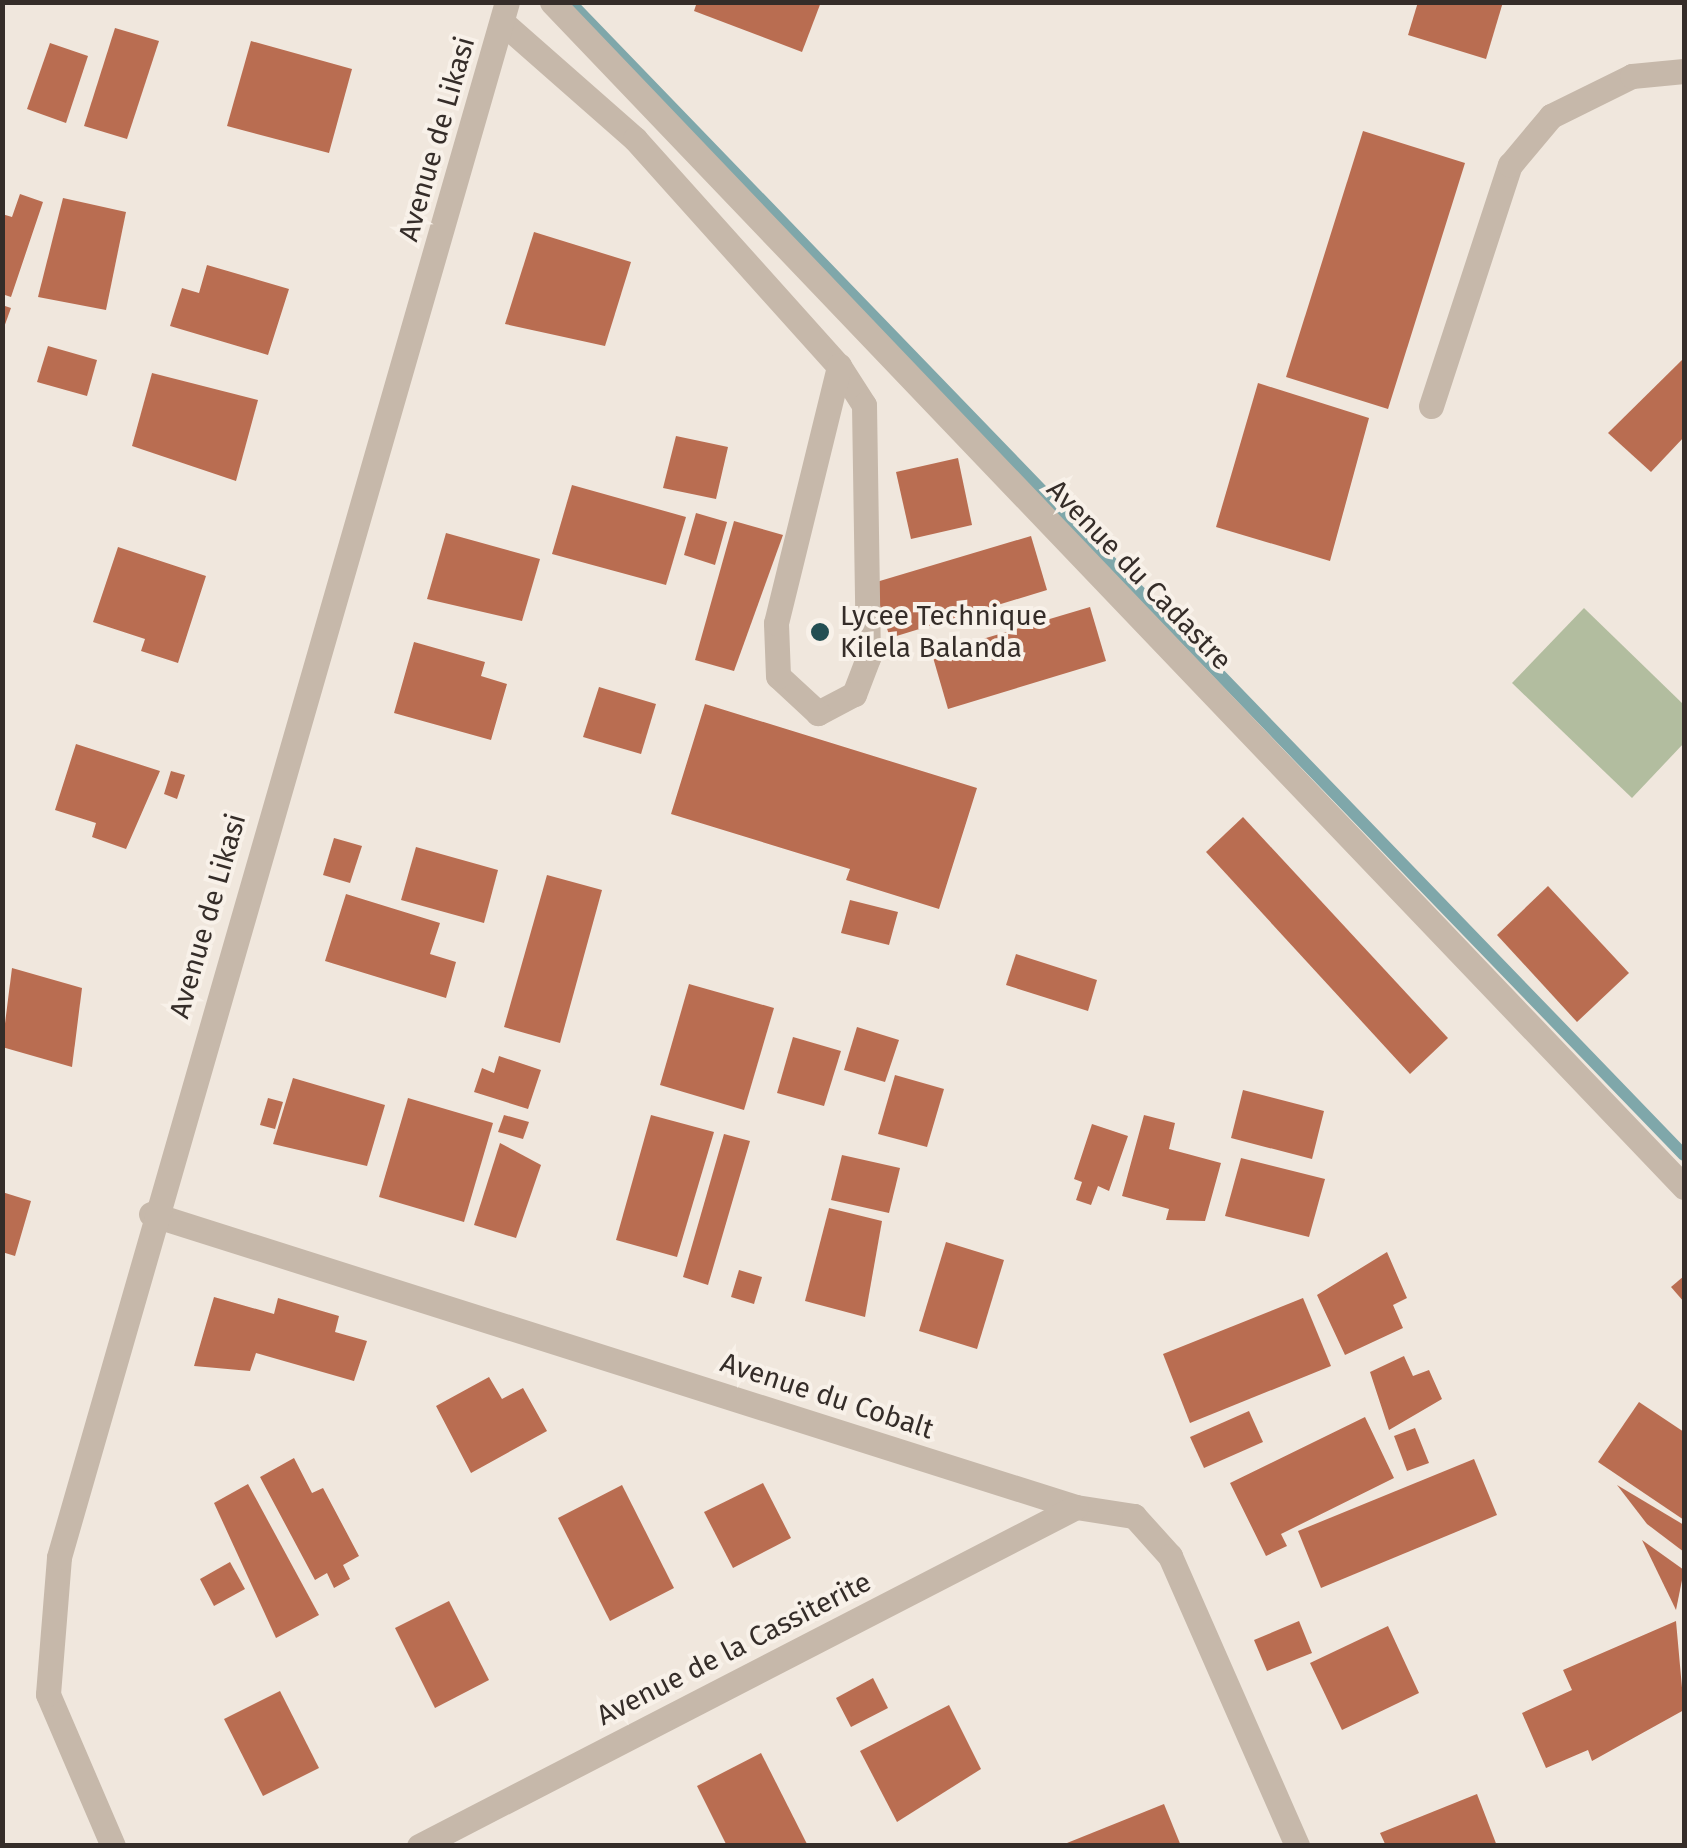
<!DOCTYPE html>
<html>
<head>
<meta charset="utf-8">
<style>
  body { margin:0 }
  #map { position:relative; width:1687px; height:1848px; overflow:hidden; background:#f0e7dd; font-family:"Fira Sans",sans-serif }
  div>[style] { position:absolute }
  [style*='--x'] { left:calc(var(--x)*1px); top:calc(var(--y)*1px); width:calc(var(--w)*1px); rotate:calc(var(--a)*1deg) }
  .green>* { inset:0; background:#b2bd9f }
  .stream>* { height:12px; margin:-6px; padding:0 6px; transform-origin:6px; border-radius:6px; background:#7fa7aa }
  .building>* { inset:0; background:#b96d51 }
  .minor>* { height:25px; margin:-12.5px; padding:0 12.5px; transform-origin:12.5px; border-radius:12.5px; background:#c6b8aa }
  .dots>* { width:28px; height:28px; translate:-50% -50%; box-sizing:border-box; border:5px solid #f8f1e9; border-radius:50% }
  span { translate:-50% -50%; white-space:nowrap; text-align:center; line-height:1.15; -webkit-text-stroke:8px #f8f1e9; paint-order:stroke }
  .street-label { font-size:28px; color:#352d29 }
  .poi-label { font-size:28px; color:#352d29 }
  .left { translate:0 -50%; text-align:left }
  .frame { position:absolute; inset:0; border:5px solid #352d29; pointer-events:none }
</style>
</head>
<body>
<div id="map">
  <div class="green">
    <div style="clip-path:polygon(1584px 608px,1684px 705px,1684px 743px,1632px 798px,1512px 683px)"></div>
  </div>
  <div class="stream">
    <div style="--x:570;--y:2;--w:1603;--a:45.99"></div>
  </div>
  <div class="building">
    <div style="clip-path:polygon(697px 2px,821px 2px,802px 52px,694px 11px)"></div>
    <div style="clip-path:polygon(1418px 2px,1503px 2px,1486px 59px,1408px 35px)"></div>
    <div style="clip-path:polygon(115px 28px,159px 41px,127px 139px,84px 126px)"></div>
    <div style="clip-path:polygon(251px 41px,352px 69px,329px 153px,227px 126px)"></div>
    <div style="clip-path:polygon(50px 43px,88px 56px,66px 123px,27px 109px)"></div>
    <div style="clip-path:polygon(1363px 131px,1465px 163px,1388px 409px,1286px 377px)"></div>
    <div style="clip-path:polygon(20px 194px,43px 202px,11px 297px,2px 294px,2px 214px,12px 217px)"></div>
    <div style="clip-path:polygon(63px 198px,126px 212px,106px 310px,38px 297px)"></div>
    <div style="clip-path:polygon(534px 232px,631px 262px,605px 346px,505px 324px)"></div>
    <div style="clip-path:polygon(207px 265px,289px 289px,268px 355px,170px 326px,182px 288px,199px 293px)"></div>
    <div style="clip-path:polygon(2px 305px,11px 308px,3px 330px,2px 330px)"></div>
    <div style="clip-path:polygon(48px 346px,97px 360px,87px 396px,37px 382px)"></div>
    <div style="clip-path:polygon(1684px 358px,1684px 437px,1651px 472px,1608px 433px)"></div>
    <div style="clip-path:polygon(152px 373px,258px 400px,236px 481px,132px 446px)"></div>
    <div style="clip-path:polygon(1258px 383px,1369px 418px,1330px 561px,1216px 527px)"></div>
    <div style="clip-path:polygon(676px 436px,728px 447px,716px 499px,663px 488px)"></div>
    <div style="clip-path:polygon(958px 458px,972px 525px,911px 539px,896px 472px)"></div>
    <div style="clip-path:polygon(572px 485px,686px 517px,666px 585px,552px 554px)"></div>
    <div style="clip-path:polygon(696px 513px,727px 522px,715px 565px,684px 555px)"></div>
    <div style="clip-path:polygon(734px 521px,783px 535px,734px 671px,695px 660px)"></div>
    <div style="clip-path:polygon(446px 533px,540px 559px,522px 621px,427px 599px)"></div>
    <div style="clip-path:polygon(1031px 536px,1047px 590px,890px 638px,873px 583px)"></div>
    <div style="clip-path:polygon(118px 547px,206px 576px,178px 663px,141px 651px,145px 639px,93px 622px)"></div>
    <div style="clip-path:polygon(1090px 607px,1106px 661px,948px 709px,932px 654px)"></div>
    <div style="clip-path:polygon(414px 642px,485px 662px,481px 676px,507px 684px,491px 740px,394px 713px)"></div>
    <div style="clip-path:polygon(599px 687px,656px 704px,641px 754px,583px 737px)"></div>
    <div style="clip-path:polygon(705px 704px,977px 788px,939px 909px,846px 880px,850px 869px,671px 814px)"></div>
    <div style="clip-path:polygon(76px 744px,160px 771px,126px 849px,92px 837px,96px 823px,55px 810px)"></div>
    <div style="clip-path:polygon(171px 771px,185px 775px,177px 799px,164px 794px)"></div>
    <div style="clip-path:polygon(1243px 817px,1448px 1038px,1410px 1074px,1206px 852px)"></div>
    <div style="clip-path:polygon(334px 838px,362px 846px,350px 883px,323px 875px)"></div>
    <div style="clip-path:polygon(416px 847px,498px 870px,484px 923px,401px 900px)"></div>
    <div style="clip-path:polygon(547px 875px,602px 890px,560px 1043px,504px 1027px)"></div>
    <div style="clip-path:polygon(1548px 886px,1629px 973px,1577px 1022px,1497px 935px)"></div>
    <div style="clip-path:polygon(346px 894px,440px 923px,430px 954px,456px 962px,446px 998px,325px 961px)"></div>
    <div style="clip-path:polygon(850px 900px,898px 912px,889px 945px,841px 933px)"></div>
    <div style="clip-path:polygon(1016px 954px,1097px 980px,1088px 1011px,1006px 985px)"></div>
    <div style="clip-path:polygon(12px 968px,82px 988px,72px 1067px,2px 1047px)"></div>
    <div style="clip-path:polygon(689px 984px,774px 1008px,744px 1110px,660px 1085px)"></div>
    <div style="clip-path:polygon(857px 1027px,899px 1040px,885px 1082px,844px 1070px)"></div>
    <div style="clip-path:polygon(793px 1037px,841px 1051px,824px 1106px,777px 1093px)"></div>
    <div style="clip-path:polygon(499px 1056px,541px 1070px,528px 1109px,474px 1092px,482px 1068px,494px 1073px)"></div>
    <div style="clip-path:polygon(895px 1075px,944px 1089px,927px 1147px,878px 1134px)"></div>
    <div style="clip-path:polygon(293px 1078px,385px 1105px,367px 1166px,273px 1144px)"></div>
    <div style="clip-path:polygon(1243px 1090px,1324px 1111px,1312px 1159px,1231px 1138px)"></div>
    <div style="clip-path:polygon(268px 1098px,283px 1102px,275px 1129px,260px 1125px)"></div>
    <div style="clip-path:polygon(408px 1098px,493px 1123px,464px 1222px,379px 1197px)"></div>
    <div style="clip-path:polygon(504px 1115px,529px 1122px,523px 1139px,498px 1132px)"></div>
    <div style="clip-path:polygon(651px 1115px,714px 1132px,677px 1257px,616px 1240px)"></div>
    <div style="clip-path:polygon(1144px 1115px,1175px 1123px,1169px 1149px,1221px 1163px,1205px 1221px,1166px 1220px,1169px 1209px,1122px 1196px)"></div>
    <div style="clip-path:polygon(1092px 1124px,1128px 1136px,1109px 1191px,1098px 1186px,1091px 1205px,1076px 1200px,1082px 1182px,1074px 1179px)"></div>
    <div style="clip-path:polygon(724px 1134px,750px 1141px,708px 1285px,683px 1277px)"></div>
    <div style="clip-path:polygon(500px 1143px,541px 1165px,516px 1238px,474px 1225px)"></div>
    <div style="clip-path:polygon(842px 1155px,900px 1168px,889px 1213px,831px 1200px)"></div>
    <div style="clip-path:polygon(1241px 1158px,1325px 1179px,1309px 1237px,1225px 1216px)"></div>
    <div style="clip-path:polygon(2px 1192px,31px 1201px,15px 1256px,2px 1252px)"></div>
    <div style="clip-path:polygon(829px 1208px,882px 1221px,865px 1317px,805px 1301px)"></div>
    <div style="clip-path:polygon(946px 1242px,1004px 1260px,977px 1349px,919px 1331px)"></div>
    <div style="clip-path:polygon(1387px 1252px,1407px 1298px,1393px 1305px,1403px 1328px,1345px 1355px,1317px 1295px)"></div>
    <div style="clip-path:polygon(739px 1270px,762px 1277px,754px 1304px,731px 1297px)"></div>
    <div style="clip-path:polygon(1684px 1276px,1684px 1302px,1671px 1287px)"></div>
    <div style="clip-path:polygon(214px 1297px,274px 1314px,278px 1298px,339px 1316px,335px 1332px,367px 1341px,354px 1381px,256px 1353px,250px 1371px,194px 1366px)"></div>
    <div style="clip-path:polygon(1303px 1298px,1331px 1366px,1190px 1423px,1163px 1354px)"></div>
    <div style="clip-path:polygon(1404px 1356px,1413px 1376px,1429px 1370px,1442px 1399px,1389px 1430px,1370px 1372px)"></div>
    <div style="clip-path:polygon(489px 1377px,502px 1399px,523px 1388px,547px 1431px,471px 1473px,436px 1406px)"></div>
    <div style="clip-path:polygon(1639px 1402px,1684px 1432px,1684px 1520px,1598px 1462px)"></div>
    <div style="clip-path:polygon(1249px 1411px,1263px 1442px,1204px 1468px,1190px 1437px)"></div>
    <div style="clip-path:polygon(1365px 1417px,1394px 1478px,1281px 1534px,1287px 1546px,1266px 1556px,1230px 1483px)"></div>
    <div style="clip-path:polygon(1415px 1428px,1429px 1463px,1407px 1471px,1394px 1436px)"></div>
    <div style="clip-path:polygon(294px 1458px,312px 1493px,323px 1488px,359px 1556px,343px 1565px,350px 1579px,334px 1588px,327px 1573px,315px 1580px,260px 1477px)"></div>
    <div style="clip-path:polygon(1474px 1459px,1497px 1515px,1321px 1588px,1298px 1531px)"></div>
    <div style="clip-path:polygon(763px 1483px,791px 1538px,733px 1568px,704px 1512px)"></div>
    <div style="clip-path:polygon(248px 1484px,319px 1615px,276px 1638px,214px 1503px)"></div>
    <div style="clip-path:polygon(622px 1485px,674px 1588px,610px 1621px,558px 1518px)"></div>
    <div style="clip-path:polygon(1617px 1485px,1684px 1525px,1684px 1552px,1647px 1524px)"></div>
    <div style="clip-path:polygon(1642px 1540px,1684px 1570px,1676px 1610px)"></div>
    <div style="clip-path:polygon(230px 1562px,245px 1589px,214px 1606px,200px 1579px)"></div>
    <div style="clip-path:polygon(449px 1601px,489px 1680px,435px 1708px,395px 1628px)"></div>
    <div style="clip-path:polygon(1299px 1621px,1312px 1653px,1267px 1671px,1254px 1640px)"></div>
    <div style="clip-path:polygon(1676px 1621px,1684px 1710px,1592px 1761px,1588px 1750px,1546px 1768px,1522px 1713px,1572px 1690px,1563px 1670px)"></div>
    <div style="clip-path:polygon(1388px 1626px,1419px 1693px,1342px 1730px,1310px 1663px)"></div>
    <div style="clip-path:polygon(873px 1678px,888px 1708px,851px 1727px,836px 1698px)"></div>
    <div style="clip-path:polygon(280px 1691px,319px 1768px,263px 1796px,224px 1719px)"></div>
    <div style="clip-path:polygon(949px 1705px,981px 1769px,897px 1822px,860px 1751px)"></div>
    <div style="clip-path:polygon(761px 1753px,808px 1846px,727px 1846px,697px 1786px)"></div>
    <div style="clip-path:polygon(1477px 1794px,1497px 1846px,1386px 1846px,1380px 1833px)"></div>
    <div style="clip-path:polygon(1164px 1804px,1181px 1846px,1062px 1846px,1062px 1845px)"></div>
  </div>
  <div class="minor">
    <div style="--x:552;--y:2;--w:1639;--a:46.31"></div>
    <div style="--x:503;--y:23;--w:176;--a:41.3"></div>
    <div style="--x:635;--y:139;--w:305;--a:48.1"></div>
    <div style="--x:839;--y:366;--w:46;--a:57.3"></div>
    <div style="--x:864;--y:405;--w:253;--a:89.1"></div>
    <div style="--x:868;--y:658;--w:39;--a:111"></div>
    <div style="--x:854;--y:694;--w:41;--a:152.2"></div>
    <div style="--x:818;--y:713;--w:54;--a:-137.2"></div>
    <div style="--x:778;--y:676;--w:53;--a:-92.2"></div>
    <div style="--x:776;--y:623;--w:265;--a:-76.2"></div>
    <div style="--x:1431;--y:406;--w:254;--a:-71.9"></div>
    <div style="--x:1510;--y:165;--w:64;--a:-50.1"></div>
    <div style="--x:1551;--y:116;--w:90;--a:-26.3"></div>
    <div style="--x:1632;--y:76;--w:52;--a:-5.5"></div>
    <div style="--x:151;--y:1214;--w:970;--a:17.58"></div>
    <div style="--x:1076;--y:1507;--w:59;--a:8.8"></div>
    <div style="--x:1134;--y:1516;--w:54;--a:48"></div>
    <div style="--x:1170;--y:1556;--w:317;--a:66.3"></div>
    <div style="--x:113;--y:1846;--w:165;--a:-113.2"></div>
    <div style="--x:48;--y:1694;--w:137;--a:-85.4"></div>
    <div style="--x:59;--y:1557;--w:1618;--a:-73.93"></div>
    <div style="--x:419;--y:1846;--w:739;--a:-27.29"></div>
  </div>
  <div class="dots">
    <div style="left:820px;top:632px;background:#234e52"></div>
  </div>
  <div class="street-label">
    <span style="left:437px;top:139px;rotate:-74deg">Avenue de Likasi</span>
    <span style="left:1139px;top:575px;rotate:46deg">Avenue du Cadastre</span>
    <span style="left:208px;top:916px;rotate:-74deg">Avenue de Likasi</span>
    <span style="left:827px;top:1396px;rotate:18deg">Avenue du Cobalt</span>
    <span style="left:734px;top:1649px;rotate:-27deg">Avenue de la Cassiterite</span>
  </div>
  <div class="poi-label">
    <span class="left" style="left:840px;top:632px">Lycee Technique<br>Kilela Balanda</span>
  </div>
  <div class="frame"></div>
</div>
</body>
</html>
